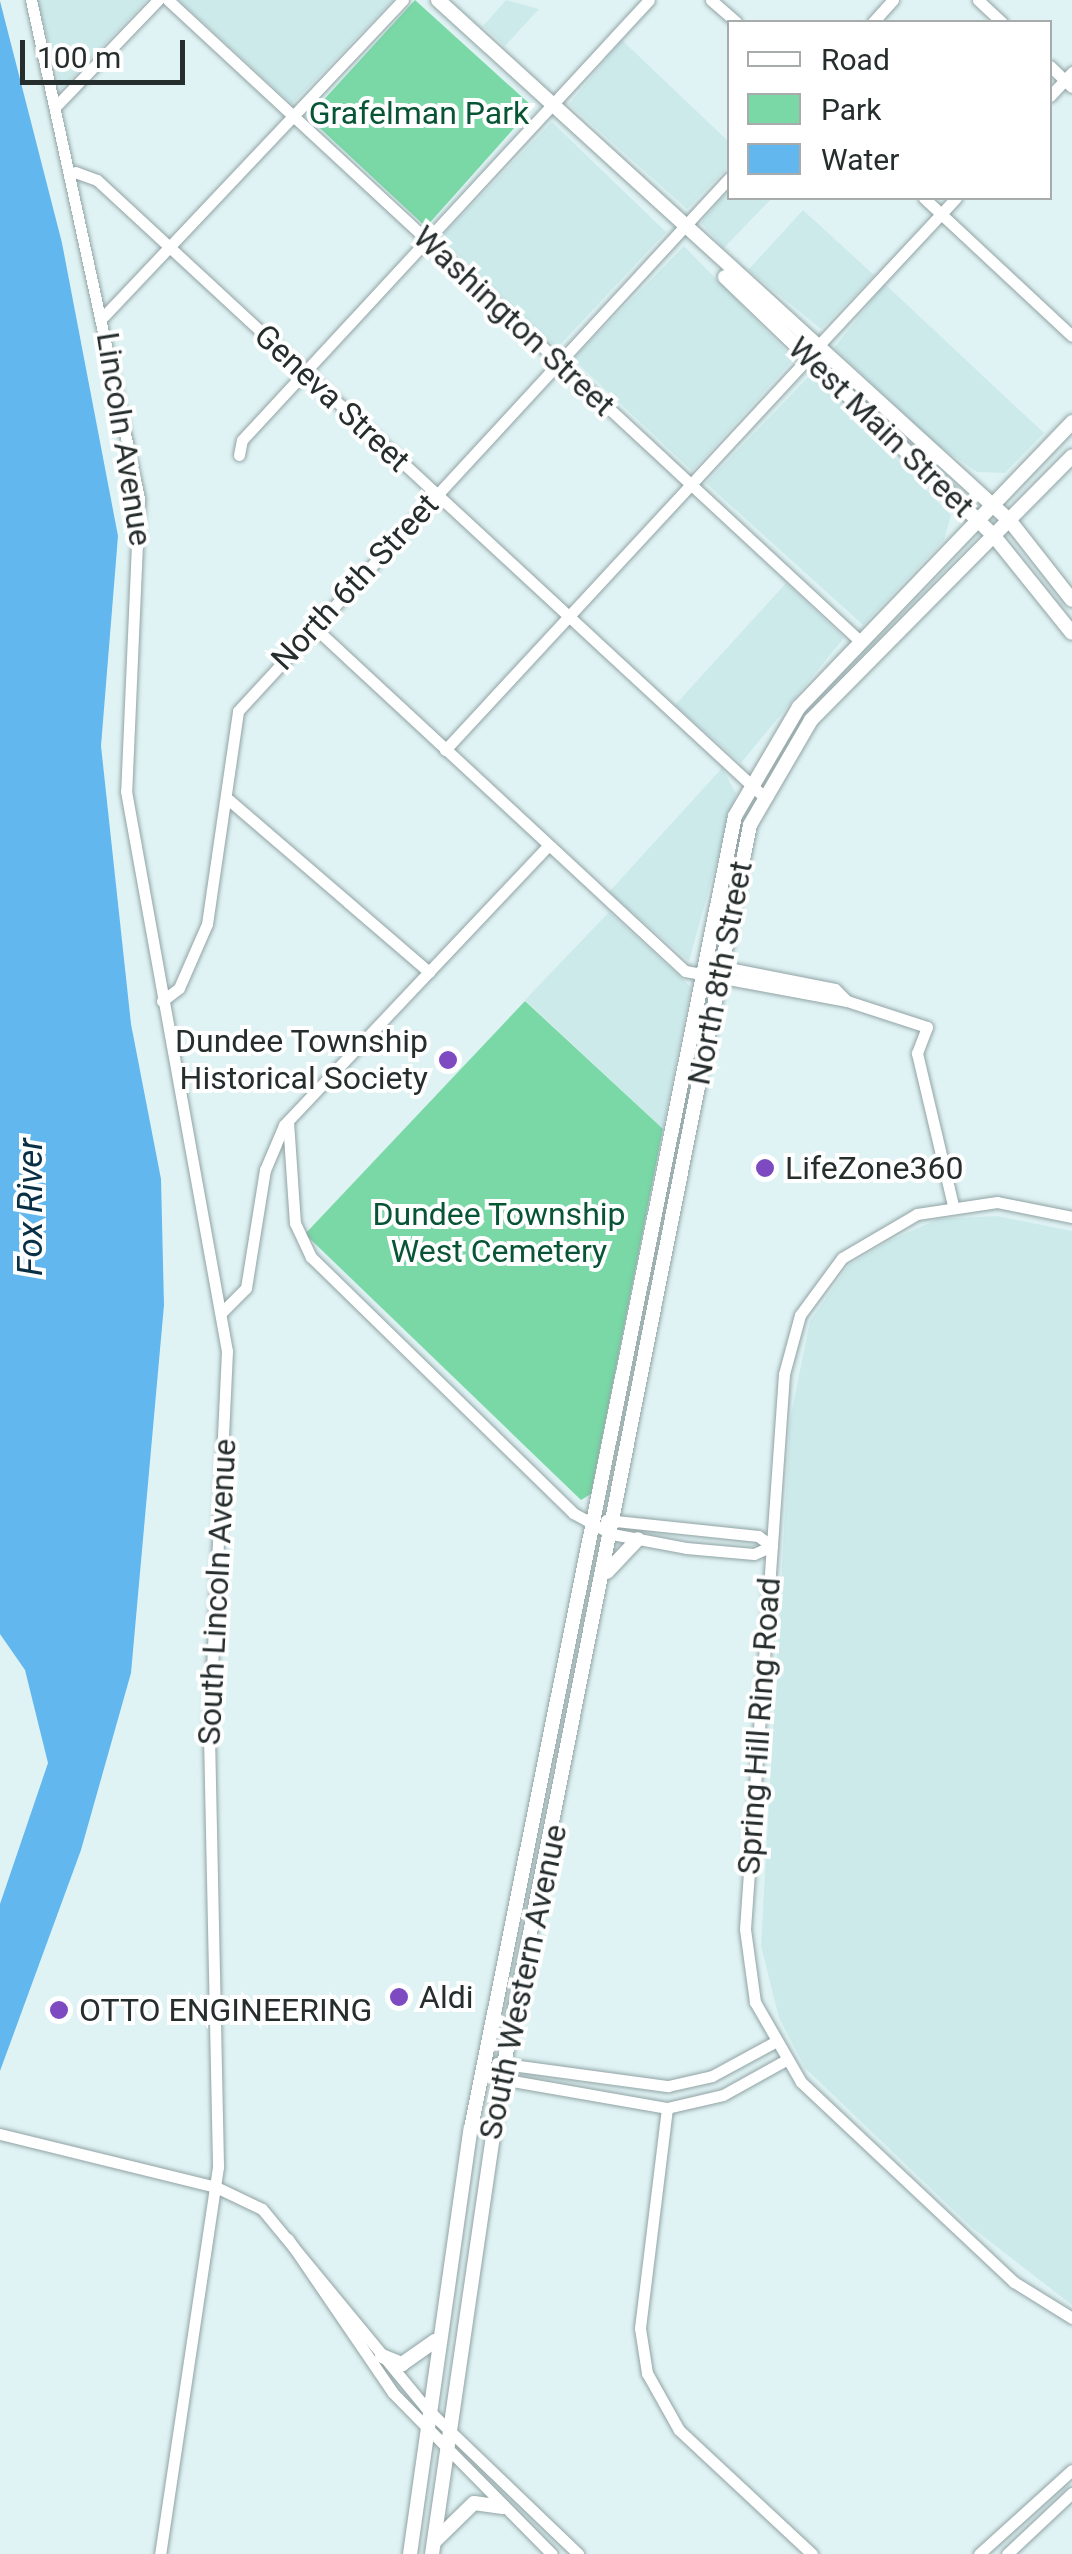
<!DOCTYPE html>
<style>
body{margin:0}
#map{position:relative;width:1072px;height:2554px;overflow:hidden;background:#e0f3f4;font-family:Roboto,sans-serif}
div>[style]{position:absolute}
[style*='--x']{left:calc(var(--x)*1px);top:calc(var(--y)*1px);width:calc(var(--w)*1px);rotate:calc(var(--a)*1deg)}
.built>*{inset:0;background:#cdeaeb}
.green>*{inset:0;background:#79d8a6}
.water>*{inset:0;background:#62b7ef}
.roads{filter:drop-shadow(0 0 2px #91a3a4) drop-shadow(0 0 2px #91a3a4)}
.minor>*{height:11px;margin:-5.5px;padding:0 5.5px;transform-origin:5.5px;border-radius:5.5px;background:#fff}
.major>*{height:14px;margin:-7px;padding:0 7px;transform-origin:7px;border-radius:7px;background:#fff}
.dots>*{width:28px;height:28px;translate:-50% -50%;box-sizing:border-box;border:5px solid #fff;border-radius:50%}
span{translate:-50% -50%;white-space:nowrap;text-align:center;line-height:1.15;-webkit-text-stroke:8px #fff;paint-order:stroke}
.park-label{font-size:32px;color:#085536}
.street-label{font-size:32px;color:#262d2d}
.poi-label{font-size:32px;color:#262d2d}
.right{translate:-100% -50%;text-align:right}
.left{translate:0 -50%;text-align:left}
.water-label{font-size:35px;color:#0a3046;font-style:italic}
.legend{position:absolute;left:727px;top:20px;width:325px;height:180px;box-sizing:border-box;background:#fff;border:2px solid #a8abab;margin:0;padding:12px 18px;list-style:none;font-size:30px;color:#262d2d}
.legend li{display:flex;align-items:center;gap:20px;height:50px}
.legend b{width:50px;border:2px solid #a8abab}
.scale{position:absolute;left:20px;top:40px;width:165px;height:45px;box-sizing:border-box;border:5px solid #262d2d;border-top:0;padding-left:12px;font-size:30px;line-height:35px;white-space:nowrap;color:#262d2d;-webkit-text-stroke:8px #fff;paint-order:stroke}
</style>
<div id="map">
<div class="built">
<div style="clip-path:polygon(37px 0,147px 0,61px 89px)"></div>
<div style="clip-path:polygon(179px 0,393px 0,292px 104px)"></div>
<div style="clip-path:polygon(506px 0,539px 9px,505px 46px,483px 26px)"></div>
<div style="clip-path:polygon(622px 40px,729px 142px,729px 166px,687px 209px,569px 104px)"></div>
<div style="clip-path:polygon(552px 122px,666px 232px,557px 348px,440px 238px)"></div>
<div style="clip-path:polygon(729px 189px,730px 198px,772px 198px,724px 248px,701px 223px)"></div>
<div style="clip-path:polygon(803px 210px,874px 275px,821px 329px,748px 270px)"></div>
<div style="clip-path:polygon(684px 246px,794px 359px,692px 471px,573px 359px)"></div>
<div style="clip-path:polygon(885px 284px,1044px 433px,1005px 473px,977px 472px,935px 443px,834px 348px)"></div>
<div style="clip-path:polygon(812px 373px,951px 515px,944px 540px,863px 625px,706px 483px)"></div>
<div style="clip-path:polygon(786px 583px,844px 638px,741px 763px,675px 705px)"></div>
<div style="clip-path:polygon(722px 768px,736px 793px,689px 961px,609px 892px)"></div>
<div style="clip-path:polygon(609px 912px,691px 987px,663px 1129px,525px 1000px)"></div>
<div style="clip-path:polygon(997px 1216px,1072px 1231px,1072px 2305px,970px 2226px,805px 2068px,779px 2018px,761px 1946px,790px 1420px,810px 1321px,849px 1265px,889px 1241px,938px 1219px)"></div>
</div>
<div class="green">
<div style="clip-path:polygon(415px 0,533px 107px,426px 227px,308px 117px)"></div>
<div style="clip-path:polygon(525px 1001px,663px 1129px,591px 1494px,581px 1500px,305px 1234px)"></div>
</div>
<div class="water">
<div style="clip-path:polygon(0 1px,62px 243px,118px 536px,101px 746px,131px 1024px,161px 1179px,164px 1305px,131px 1673px,81px 1850px,0 2071px,0 1904px,48px 1763px,25px 1670px,0 1634px)"></div>
</div>
<div class="roads">
<div class="minor">
<div style="--x:31;--y:0;--w:510;--a:77.76"></div>
<div style="--x:139;--y:498;--w:293;--a:92.5"></div>
<div style="--x:126;--y:791;--w:569;--a:79.78"></div>
<div style="--x:227;--y:1351;--w:384;--a:92.7"></div>
<div style="--x:209;--y:1735;--w:432;--a:88.8"></div>
<div style="--x:218;--y:2167;--w:391;--a:98.5"></div>
<div style="--x:168;--y:0;--w:945;--a:42.81"></div>
<div style="--x:711;--y:0;--w:33;--a:41"></div>
<div style="--x:978;--y:0;--w:33;--a:43"></div>
<div style="--x:873;--y:22;--w:30;--a:-48"></div>
<div style="--x:1050;--y:66;--w:30;--a:44"></div>
<div style="--x:1050;--y:96;--w:33;--a:-47"></div>
<div style="--x:57;--y:105;--w:146;--a:-46.1"></div>
<div style="--x:75;--y:172;--w:23;--a:20"></div>
<div style="--x:97;--y:180;--w:906;--a:42.76"></div>
<div style="--x:924;--y:198;--w:202;--a:43"></div>
<div style="--x:104;--y:316;--w:435;--a:-46.6"></div>
<div style="--x:817;--y:347;--w:204;--a:-47"></div>
<div style="--x:239;--y:455;--w:15;--a:-79"></div>
<div style="--x:242;--y:440;--w:599;--a:-47.23"></div>
<div style="--x:314;--y:627;--w:506;--a:42.84"></div>
<div style="--x:685;--y:971;--w:165;--a:10.5"></div>
<div style="--x:847;--y:1001;--w:84;--a:18"></div>
<div style="--x:927;--y:1027;--w:28;--a:111"></div>
<div style="--x:917;--y:1053;--w:156;--a:76.7"></div>
<div style="--x:445;--y:750;--w:534;--a:-47.2"></div>
<div style="--x:229;--y:800;--w:264;--a:40.7"></div>
<div style="--x:700;--y:973;--w:24;--a:-15"></div>
<div style="--x:723;--y:967;--w:114;--a:11.1"></div>
<div style="--x:835;--y:989;--w:17;--a:45"></div>
<div style="--x:162;--y:1001;--w:21;--a:-37"></div>
<div style="--x:179;--y:988;--w:70;--a:-66.4"></div>
<div style="--x:207;--y:924;--w:215;--a:-81.7"></div>
<div style="--x:238;--y:711;--w:726;--a:-47.34"></div>
<div style="--x:288;--y:1121;--w:102;--a:86.1"></div>
<div style="--x:295;--y:1223;--w:38;--a:65"></div>
<div style="--x:311;--y:1257;--w:366;--a:44.3"></div>
<div style="--x:573;--y:1513;--w:44;--a:28.3"></div>
<div style="--x:612;--y:1534;--w:75;--a:10.7"></div>
<div style="--x:686;--y:1548;--w:68;--a:5"></div>
<div style="--x:754;--y:1554;--w:20;--a:-24"></div>
<div style="--x:1072;--y:1217;--w:76;--a:-168.7"></div>
<div style="--x:997;--y:1202;--w:81;--a:171.5"></div>
<div style="--x:917;--y:1214;--w:87;--a:149.6"></div>
<div style="--x:842;--y:1258;--w:71;--a:126.4"></div>
<div style="--x:800;--y:1315;--w:61;--a:105.2"></div>
<div style="--x:784;--y:1374;--w:556;--a:94.02"></div>
<div style="--x:745;--y:1929;--w:74;--a:82.2"></div>
<div style="--x:755;--y:2002;--w:92;--a:60.1"></div>
<div style="--x:801;--y:2082;--w:292;--a:43.2"></div>
<div style="--x:1014;--y:2282;--w:68;--a:31.8"></div>
<div style="--x:221;--y:1313;--w:35;--a:-45"></div>
<div style="--x:246;--y:1288;--w:120;--a:-80.9"></div>
<div style="--x:265;--y:1170;--w:49;--a:-67.1"></div>
<div style="--x:284;--y:1125;--w:384;--a:-46.6"></div>
<div style="--x:606;--y:1520;--w:153;--a:6"></div>
<div style="--x:758;--y:1536;--w:17;--a:36"></div>
<div style="--x:497;--y:2063;--w:173;--a:7.7"></div>
<div style="--x:668;--y:2086;--w:45;--a:-12.8"></div>
<div style="--x:712;--y:2076;--w:69;--a:-28.4"></div>
<div style="--x:483;--y:2066;--w:22;--a:36"></div>
<div style="--x:501;--y:2079;--w:169;--a:9.9"></div>
<div style="--x:667;--y:2108;--w:57;--a:-13.1"></div>
<div style="--x:723;--y:2095;--w:70;--a:-29.1"></div>
<div style="--x:667;--y:2108;--w:222;--a:97"></div>
<div style="--x:640;--y:2328;--w:46;--a:81.2"></div>
<div style="--x:647;--y:2373;--w:65;--a:60.7"></div>
<div style="--x:679;--y:2430;--w:182;--a:43"></div>
<div style="--x:0;--y:2134;--w:222;--a:13.8"></div>
<div style="--x:216;--y:2187;--w:51;--a:25.6"></div>
<div style="--x:262;--y:2209;--w:258;--a:50.5"></div>
<div style="--x:426;--y:2408;--w:211;--a:43.8"></div>
<div style="--x:288;--y:2239;--w:186;--a:55.7"></div>
<div style="--x:393;--y:2393;--w:226;--a:45.4"></div>
<div style="--x:979;--y:2554;--w:125;--a:-42.1"></div>
<div style="--x:1007;--y:2554;--w:89;--a:-43.2"></div>
</div>
<div class="major">
<div style="--x:438;--y:0;--w:774;--a:42.33"></div>
<div style="--x:1010;--y:521;--w:100;--a:51.9"></div>
<div style="--x:725;--y:277;--w:373;--a:43.9"></div>
<div style="--x:994;--y:536;--w:124;--a:51.2"></div>
<div style="--x:607;--y:1572;--w:45;--a:-46.8"></div>
<div style="--x:382;--y:2356;--w:22;--a:22"></div>
<div style="--x:402;--y:2364;--w:40;--a:-34.9"></div>
<div style="--x:435;--y:2541;--w:54;--a:-44.3"></div>
<div style="--x:474;--y:2503;--w:29;--a:8"></div>
<div style="--x:410;--y:2554;--w:430;--a:-81.9"></div>
<div style="--x:471;--y:2128;--w:1338;--a:-78.62"></div>
<div style="--x:735;--y:816;--w:126;--a:-59.6"></div>
<div style="--x:799;--y:707;--w:395;--a:-46.2"></div>
<div style="--x:432;--y:2554;--w:480;--a:-81.7"></div>
<div style="--x:501;--y:2079;--w:1278;--a:-78.77"></div>
<div style="--x:750;--y:825;--w:121;--a:-59.8"></div>
<div style="--x:811;--y:720;--w:371;--a:-45.3"></div>
</div>
</div>
<div class="dots">
<div style="left:448px;top:1060px;background:#7d4ac1"></div>
<div style="left:765px;top:1168px;background:#7d4ac1"></div>
<div style="left:399px;top:1997px;background:#7d4ac1"></div>
<div style="left:59px;top:2010px;background:#7d4ac1"></div>
</div>
<div class="park-label">
<span style="left:419px;top:113px">Grafelman Park</span>
<span style="left:499px;top:1233px">Dundee Township<br>West Cemetery</span>
</div>
<div class="street-label">
<span style="left:514px;top:321px;rotate:43deg">Washington Street</span>
<span style="left:332px;top:398px;rotate:43deg">Geneva Street</span>
<span style="left:881px;top:427px;rotate:44deg">West Main Street</span>
<span style="left:124px;top:439px;rotate:81deg">Lincoln Avenue</span>
<span style="left:355px;top:582px;rotate:-47deg">North 6th Street</span>
<span style="left:720px;top:973px;rotate:-79deg">North 8th Street</span>
<span style="left:217px;top:1592px;rotate:-87deg">South Lincoln Avenue</span>
<span style="left:759px;top:1726px;rotate:-86deg">Spring Hill Ring Road</span>
<span style="left:523px;top:1982px;rotate:-78deg">South Western Avenue</span>
</div>
<div class="poi-label">
<span class="right" style="left:428px;top:1060px">Dundee Township<br>Historical Society</span>
<span class="left" style="left:785px;top:1168px">LifeZone360</span>
<span class="left" style="left:419px;top:1997px">Aldi</span>
<span class="left" style="left:79px;top:2010px">OTTO ENGINEERING</span>
</div>
<div class="water-label">
<span style="left:31px;top:1207px;rotate:-90deg">Fox River</span>
</div>
<ul class="legend">
<li><b style="height:12px;background:#fff"></b>Road</li>
<li><b style="height:28px;background:#79d8a6"></b>Park</li>
<li><b style="height:28px;background:#62b7ef"></b>Water</li>
</ul>
<div class="scale">100 m</div>
</div>
